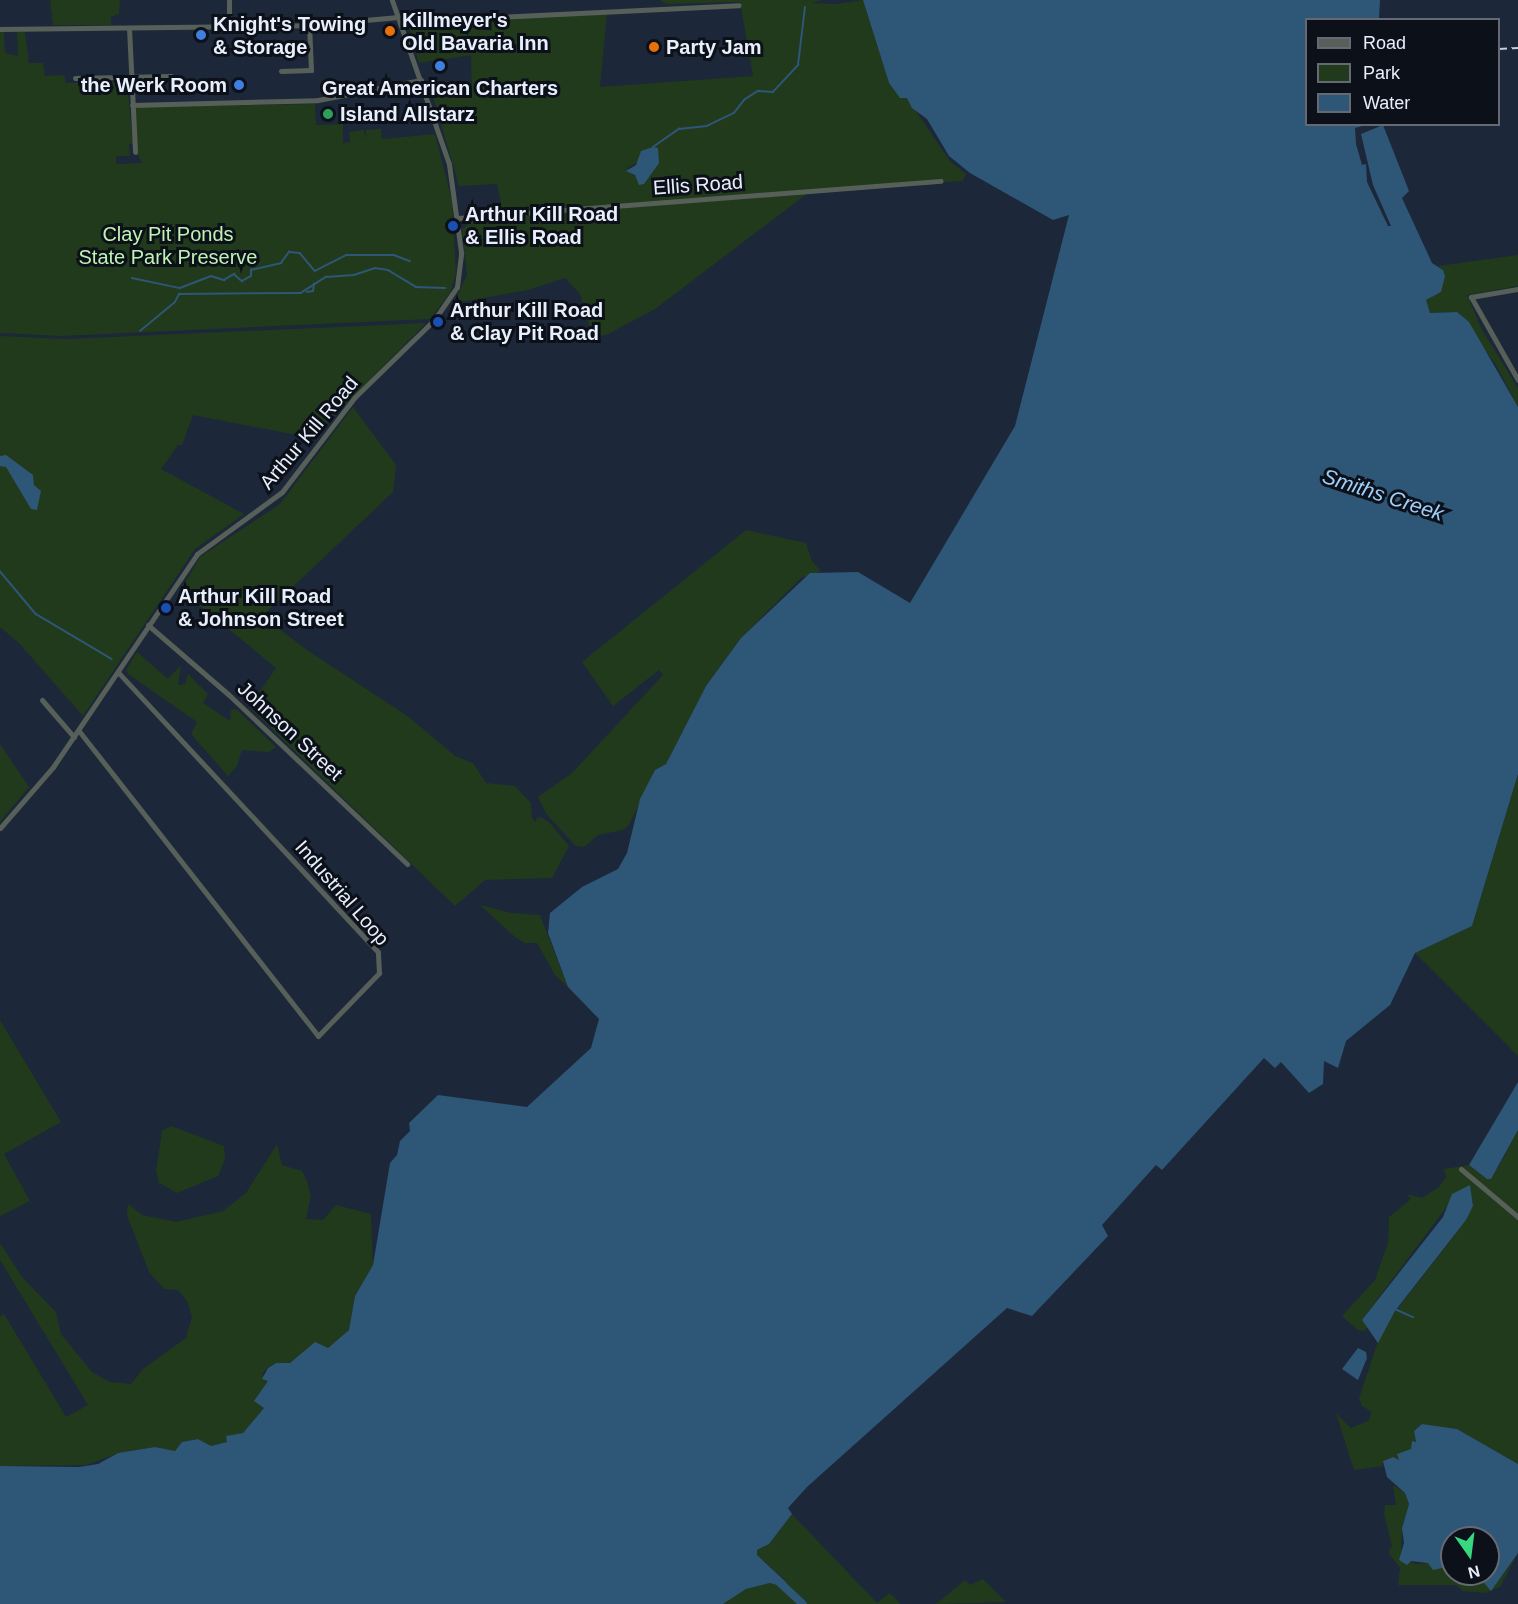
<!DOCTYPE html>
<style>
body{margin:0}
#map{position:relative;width:1518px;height:1604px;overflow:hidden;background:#1d273a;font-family:Helvetica,sans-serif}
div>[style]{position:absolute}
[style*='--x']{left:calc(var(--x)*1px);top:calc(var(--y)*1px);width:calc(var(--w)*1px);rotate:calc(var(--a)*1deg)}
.green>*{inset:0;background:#213a1b}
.water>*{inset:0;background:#2e5677}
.pier>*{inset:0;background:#1d273a}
.stream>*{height:1.5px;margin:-0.75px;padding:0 0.75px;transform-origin:0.75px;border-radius:0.75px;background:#2e5677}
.river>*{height:8px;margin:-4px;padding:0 4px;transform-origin:4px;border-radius:4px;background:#2e5677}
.minor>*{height:5px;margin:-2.5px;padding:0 2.5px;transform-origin:2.5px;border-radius:2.5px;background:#576058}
.rail>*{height:1.5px;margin-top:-0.75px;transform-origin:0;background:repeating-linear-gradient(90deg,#c7cedc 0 9px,transparent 0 13.5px)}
.dots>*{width:16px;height:16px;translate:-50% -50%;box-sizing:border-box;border:3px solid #0c1019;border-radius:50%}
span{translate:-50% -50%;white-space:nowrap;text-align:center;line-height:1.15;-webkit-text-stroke:6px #0c1019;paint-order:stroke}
.poi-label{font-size:20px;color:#e8effc;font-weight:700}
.left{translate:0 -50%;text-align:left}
.right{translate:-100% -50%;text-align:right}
.street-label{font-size:20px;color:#e8effc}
.park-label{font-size:20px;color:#bef3b3}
.water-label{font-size:21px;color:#9ecffb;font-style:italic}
.legend{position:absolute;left:1305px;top:18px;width:195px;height:108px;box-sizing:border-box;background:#0c1019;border:2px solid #646974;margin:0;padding:8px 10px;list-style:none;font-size:18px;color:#e8effc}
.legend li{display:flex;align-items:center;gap:12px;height:30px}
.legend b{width:30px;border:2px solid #646974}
.north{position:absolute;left:1440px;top:1526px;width:60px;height:60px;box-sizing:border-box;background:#0c1019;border:2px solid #646974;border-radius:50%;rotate:166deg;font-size:16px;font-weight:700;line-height:24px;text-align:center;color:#e8effc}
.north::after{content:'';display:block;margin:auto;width:21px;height:27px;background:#37d880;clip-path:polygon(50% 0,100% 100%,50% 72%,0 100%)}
</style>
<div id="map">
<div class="green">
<div style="clip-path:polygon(50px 0,120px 0,119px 14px,111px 17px,111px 25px,53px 25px)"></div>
<div style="clip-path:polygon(evenodd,660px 0,822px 0,812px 3px,835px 4px,863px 0,889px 83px,897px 94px,907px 98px,950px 161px,966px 174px,963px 181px,487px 213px,501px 203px,497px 184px,459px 186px,433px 96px,472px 94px,471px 55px,419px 63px,409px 27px,425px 22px,607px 14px,600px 87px,753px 76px,740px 2px,666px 4px,660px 0,658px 151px,648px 178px,639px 180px,627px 168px,658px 151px)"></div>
<div style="clip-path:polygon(0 32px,4px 32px,5px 53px,18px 56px,17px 32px,25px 32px,29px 63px,43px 63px,45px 76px,64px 75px,66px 83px,127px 82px,133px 144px,129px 144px,130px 156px,116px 156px,116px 164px,142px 163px,136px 151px,135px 109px,140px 107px,315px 104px,316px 125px,343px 124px,343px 143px,350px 142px,349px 132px,364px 130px,366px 140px,366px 130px,381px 129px,382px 139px,435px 134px,452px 201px,456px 274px,450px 293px,430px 319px,61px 336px,0 333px)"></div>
<div style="clip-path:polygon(808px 193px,655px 309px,608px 334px,593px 338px,580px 294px,565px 278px,528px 290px,460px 302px,456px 299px,467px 275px,462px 229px,475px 219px)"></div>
<div style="clip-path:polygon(1518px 255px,1518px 286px,1467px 295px,1482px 330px,1518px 388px,1518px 407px,1496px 365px,1457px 312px,1430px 313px,1425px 299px,1441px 292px,1443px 270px,1438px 266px)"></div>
<div style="clip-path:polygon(426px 323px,312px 438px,193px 415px,182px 445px,178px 445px,161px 469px,244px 514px,195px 549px,83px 716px,19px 643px,0 627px,0 336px,67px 339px)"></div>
<div style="clip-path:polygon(353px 407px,396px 465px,393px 492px,262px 616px,307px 650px,409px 717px,455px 756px,473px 763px,486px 783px,515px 786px,531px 803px,532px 819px,536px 822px,537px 817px,542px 818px,549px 822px,569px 846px,552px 878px,485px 880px,455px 906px,249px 707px,276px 668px,181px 590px,200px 557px,280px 504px)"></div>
<div style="clip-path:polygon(746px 530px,806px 543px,812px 561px,821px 571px,801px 578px,741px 638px,706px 686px,666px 764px,655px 770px,629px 825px,623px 830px,598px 835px,584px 847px,576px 846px,547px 815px,538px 797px,572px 773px,663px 675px,659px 670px,613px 706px,582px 662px)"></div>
<div style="clip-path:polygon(137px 652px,168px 679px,181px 665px,178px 685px,185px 684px,188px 674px,208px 694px,203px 703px,230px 721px,231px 710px,236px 709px,276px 747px,269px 752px,242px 750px,237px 766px,228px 776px,191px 734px,197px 722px,128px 674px,126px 670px)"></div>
<div style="clip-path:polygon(0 744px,29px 787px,0 822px)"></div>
<div style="clip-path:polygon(1518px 774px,1518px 1056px,1415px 953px,1472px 926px)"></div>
<div style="clip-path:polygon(480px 905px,511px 913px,540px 915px,568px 987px,555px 975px,537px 943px,525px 943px,516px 938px)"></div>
<div style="clip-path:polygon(0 1020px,61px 1122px,4px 1154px,30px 1201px,0 1216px)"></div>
<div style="clip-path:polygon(171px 1126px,224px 1146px,225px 1159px,218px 1176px,177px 1193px,159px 1183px,156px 1171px,162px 1131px)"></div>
<div style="clip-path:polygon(1518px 1130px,1518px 1464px,1457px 1429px,1422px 1424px,1414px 1431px,1416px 1443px,1400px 1460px,1392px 1457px,1383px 1461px,1383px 1466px,1354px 1470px,1336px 1413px,1351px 1428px,1368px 1421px,1372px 1412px,1362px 1406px,1359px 1398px,1382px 1329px,1466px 1220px,1473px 1206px,1472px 1197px,1451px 1201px,1362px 1320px,1367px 1327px,1365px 1331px,1358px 1330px,1342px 1316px,1375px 1280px,1388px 1243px,1389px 1217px,1411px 1199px,1406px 1194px,1422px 1198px,1439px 1187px,1446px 1177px,1444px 1169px,1469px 1165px,1485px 1177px,1498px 1168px)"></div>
<div style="clip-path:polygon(277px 1144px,282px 1165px,302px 1171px,307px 1181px,311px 1196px,306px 1219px,323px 1220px,336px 1205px,371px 1214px,373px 1265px,355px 1296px,349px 1330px,328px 1348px,315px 1343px,290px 1363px,276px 1363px,267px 1368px,262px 1374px,269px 1381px,264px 1408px,242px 1434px,227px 1442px,211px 1446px,198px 1439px,182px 1442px,175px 1451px,155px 1447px,118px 1453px,87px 1465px,0 1466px,0 1316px,4px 1314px,66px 1417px,88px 1405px,0 1260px,0 1243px,22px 1277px,56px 1312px,61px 1334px,92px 1372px,110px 1382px,131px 1384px,143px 1369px,186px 1338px,192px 1317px,187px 1301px,178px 1290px,164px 1289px,149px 1272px,127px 1215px,128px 1204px,142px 1215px,176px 1222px,223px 1211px,246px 1193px)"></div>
<div style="clip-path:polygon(1393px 1485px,1405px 1493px,1409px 1504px,1402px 1528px,1401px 1556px,1415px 1564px,1428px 1563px,1437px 1568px,1452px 1564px,1452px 1574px,1471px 1574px,1470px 1578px,1485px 1574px,1486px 1581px,1502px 1576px,1518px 1553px,1500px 1587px,1486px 1593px,1463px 1591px,1456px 1585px,1398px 1585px,1400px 1568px,1388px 1552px,1392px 1546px,1384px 1514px,1385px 1505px,1396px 1505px)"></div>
<div style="clip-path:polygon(792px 1514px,877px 1603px,890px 1593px,901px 1604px,723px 1604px,746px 1589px,770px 1583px,782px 1587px,786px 1581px,757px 1555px,757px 1550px,769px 1544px)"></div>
<div style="clip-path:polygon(983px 1579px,1006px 1602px,936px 1604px,965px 1580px,970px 1585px)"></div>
</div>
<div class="water">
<div style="clip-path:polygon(863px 0,1380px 0,1379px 19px,1306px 20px,1306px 124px,1383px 125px,1409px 191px,1402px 198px,1432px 263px,1443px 270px,1445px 276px,1441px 292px,1426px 300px,1430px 313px,1457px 312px,1469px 322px,1518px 407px,1518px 774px,1472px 926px,1415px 953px,1390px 1005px,1346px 1041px,1338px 1068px,1324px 1061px,1323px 1084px,1309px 1093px,1281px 1062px,1275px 1068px,1264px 1058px,1162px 1170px,1156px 1165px,1102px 1225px,1108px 1236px,1032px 1316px,1007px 1308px,807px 1487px,788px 1508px,792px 1514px,769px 1544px,757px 1550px,757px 1555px,786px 1582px,783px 1587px,770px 1583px,746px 1589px,723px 1604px,0 1604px,0 1466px,79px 1467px,98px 1464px,118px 1453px,155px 1447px,175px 1451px,182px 1442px,198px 1439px,211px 1446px,227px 1442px,226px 1436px,243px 1433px,264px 1408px,254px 1401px,268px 1381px,262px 1379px,268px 1368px,276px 1363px,290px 1363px,315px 1342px,328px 1348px,349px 1330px,355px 1296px,373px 1265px,390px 1163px,397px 1155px,400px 1141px,410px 1131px,409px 1123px,438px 1095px,527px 1107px,591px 1048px,599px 1019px,568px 987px,548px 933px,550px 913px,582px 887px,618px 869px,627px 853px,640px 799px,655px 770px,666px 764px,706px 686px,741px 638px,810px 573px,858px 572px,910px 603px,1015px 426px,1069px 215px,1053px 220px,970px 173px,949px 156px,927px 119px,912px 108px,907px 98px,900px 98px,889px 83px)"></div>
<div style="clip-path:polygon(653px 147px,658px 148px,659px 163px,644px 184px,639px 185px,635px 175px,626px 171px,636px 165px,641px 151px)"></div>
<div style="clip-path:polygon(6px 455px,33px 475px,34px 485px,41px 491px,37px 510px,31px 509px,6px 467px,0 466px,0 456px)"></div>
<div style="clip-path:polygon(1518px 1082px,1518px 1130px,1491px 1179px,1487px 1179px,1469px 1165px)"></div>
<div style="clip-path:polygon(1470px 1185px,1473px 1206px,1466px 1220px,1395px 1311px,1378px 1343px,1362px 1320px,1443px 1217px,1452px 1194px)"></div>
<div style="clip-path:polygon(1358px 1348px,1366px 1352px,1367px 1358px,1358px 1380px,1342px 1369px)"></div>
<div style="clip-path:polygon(1422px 1424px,1457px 1429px,1518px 1464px,1518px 1553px,1491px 1591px,1484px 1583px,1488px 1578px,1485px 1574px,1488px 1574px,1488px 1538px,1452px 1538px,1452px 1564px,1446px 1567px,1433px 1570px,1428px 1563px,1411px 1561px,1407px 1565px,1399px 1560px,1404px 1543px,1402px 1528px,1409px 1504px,1405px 1493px,1387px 1477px,1383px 1461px,1393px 1457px,1399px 1460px,1397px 1454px,1411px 1449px,1412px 1441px,1416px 1442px,1414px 1431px)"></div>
</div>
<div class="pier">
<div style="clip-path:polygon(1366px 125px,1383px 125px,1361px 134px,1373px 185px,1391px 226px,1388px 226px,1367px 182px,1366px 164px,1362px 165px,1356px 144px,1355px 128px)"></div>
</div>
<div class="stream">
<div style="--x:653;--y:147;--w:32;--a:-35"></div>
<div style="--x:679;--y:129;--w:28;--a:-6"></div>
<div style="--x:707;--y:126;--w:30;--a:-26"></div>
<div style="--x:734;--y:113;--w:16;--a:-52"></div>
<div style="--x:744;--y:100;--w:17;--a:-33"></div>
<div style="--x:758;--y:91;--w:15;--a:4"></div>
<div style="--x:773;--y:92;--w:37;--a:-47"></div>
<div style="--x:798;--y:65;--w:58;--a:-83.1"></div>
<div style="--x:132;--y:278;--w:49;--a:11.8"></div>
<div style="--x:180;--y:288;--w:33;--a:-21"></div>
<div style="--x:211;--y:276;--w:14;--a:17"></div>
<div style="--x:224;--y:280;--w:12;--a:-31"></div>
<div style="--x:234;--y:274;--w:11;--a:41"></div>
<div style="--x:242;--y:281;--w:10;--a:-29"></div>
<div style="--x:251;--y:276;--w:6;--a:-90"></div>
<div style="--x:251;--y:270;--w:31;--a:-13"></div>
<div style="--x:281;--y:263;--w:14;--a:-54"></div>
<div style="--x:289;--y:252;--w:11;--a:5"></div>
<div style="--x:300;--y:253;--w:23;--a:50"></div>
<div style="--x:315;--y:271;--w:35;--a:-27"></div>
<div style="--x:346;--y:255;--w:48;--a:0"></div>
<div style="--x:394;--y:255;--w:17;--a:21"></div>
<div style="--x:307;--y:292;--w:6;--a:-9"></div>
<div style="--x:313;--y:291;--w:7;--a:-82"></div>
<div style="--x:140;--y:331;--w:45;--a:-39.6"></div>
<div style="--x:175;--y:302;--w:9;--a:-63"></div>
<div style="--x:179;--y:294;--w:122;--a:-0.5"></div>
<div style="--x:301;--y:293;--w:30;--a:-33"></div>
<div style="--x:326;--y:277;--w:28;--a:-4"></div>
<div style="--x:354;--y:275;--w:22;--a:-18"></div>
<div style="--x:375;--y:268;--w:13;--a:9"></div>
<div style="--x:388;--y:270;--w:33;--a:31"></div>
<div style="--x:416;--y:287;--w:29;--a:2"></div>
<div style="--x:0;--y:571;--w:56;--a:50.1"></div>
<div style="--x:36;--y:614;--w:88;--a:30.6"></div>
<div style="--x:1395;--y:1309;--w:20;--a:24"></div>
</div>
<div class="river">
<div style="--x:777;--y:1580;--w:35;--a:43"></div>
</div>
<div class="minor">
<div style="--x:229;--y:25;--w:25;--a:-90"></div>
<div style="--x:403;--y:25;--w:13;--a:-18"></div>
<div style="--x:415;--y:21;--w:324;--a:-2.8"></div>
<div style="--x:129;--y:28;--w:124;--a:87.2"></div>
<div style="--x:0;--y:29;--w:309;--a:-0.7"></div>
<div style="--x:309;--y:25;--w:90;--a:-5.1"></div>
<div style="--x:281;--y:71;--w:30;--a:-2"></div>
<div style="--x:311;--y:70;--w:45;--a:-92.5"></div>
<div style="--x:75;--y:78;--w:96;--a:-1.2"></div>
<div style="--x:132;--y:105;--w:186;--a:-1.5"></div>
<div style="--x:318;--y:100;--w:105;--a:-11"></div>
<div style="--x:458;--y:218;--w:484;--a:-4.4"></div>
<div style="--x:1518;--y:289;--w:48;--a:170.3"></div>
<div style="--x:1471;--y:297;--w:95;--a:60.5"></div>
<div style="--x:148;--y:625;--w:106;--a:40.8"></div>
<div style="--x:228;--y:694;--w:247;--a:43.5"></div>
<div style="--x:42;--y:700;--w:49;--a:49.1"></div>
<div style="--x:79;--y:731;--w:387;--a:51.9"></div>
<div style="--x:318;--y:1036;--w:88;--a:-45.9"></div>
<div style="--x:379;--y:973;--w:21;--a:-93"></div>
<div style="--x:378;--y:952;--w:382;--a:-132.9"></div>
<div style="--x:0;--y:828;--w:81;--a:-49"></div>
<div style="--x:53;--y:767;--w:257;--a:-55.9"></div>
<div style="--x:197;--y:554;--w:105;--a:-36.1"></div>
<div style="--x:282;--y:492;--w:120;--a:-52.5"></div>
<div style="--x:355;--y:397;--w:110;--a:-44.3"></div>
<div style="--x:434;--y:320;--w:40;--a:-55.1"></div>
<div style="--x:457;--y:287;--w:35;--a:-83"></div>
<div style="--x:461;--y:252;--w:89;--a:-97.8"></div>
<div style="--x:449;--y:164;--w:174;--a:-109.2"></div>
<div style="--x:1461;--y:1169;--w:75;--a:40.1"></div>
</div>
<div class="rail">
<div style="--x:1498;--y:49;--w:20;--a:-3"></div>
</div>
<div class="dots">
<div style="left:390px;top:31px;background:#e8710a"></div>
<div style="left:201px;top:35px;background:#3f7fe0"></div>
<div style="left:654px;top:47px;background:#e8710a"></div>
<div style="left:440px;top:66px;background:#3f7fe0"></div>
<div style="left:239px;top:85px;background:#3f7fe0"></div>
<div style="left:328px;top:114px;background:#2e9e5b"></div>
<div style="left:453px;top:226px;background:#1a4fb4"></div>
<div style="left:438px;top:322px;background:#1a4fb4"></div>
<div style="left:166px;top:608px;background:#1a4fb4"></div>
</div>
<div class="poi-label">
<span class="left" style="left:402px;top:32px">Killmeyer's<br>Old Bavaria Inn</span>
<span class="left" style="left:213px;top:36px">Knight's Towing<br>&amp; Storage</span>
<span class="left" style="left:666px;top:47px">Party Jam</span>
<span class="right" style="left:227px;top:85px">the Werk Room</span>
<span style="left:440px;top:88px">Great American Charters</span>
<span class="left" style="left:340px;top:114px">Island Allstarz</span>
<span class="left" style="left:465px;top:226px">Arthur Kill Road<br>&amp; Ellis Road</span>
<span class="left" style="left:450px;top:322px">Arthur Kill Road<br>&amp; Clay Pit Road</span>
<span class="left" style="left:178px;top:608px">Arthur Kill Road<br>&amp; Johnson Street</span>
</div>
<div class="street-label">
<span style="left:698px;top:185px;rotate:-4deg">Ellis Road</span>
<span style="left:309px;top:433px;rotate:-50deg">Arthur Kill Road</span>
<span style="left:290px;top:731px;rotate:43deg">Johnson Street</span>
<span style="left:342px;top:893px;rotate:49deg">Industrial Loop</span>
</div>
<div class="park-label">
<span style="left:168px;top:246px">Clay Pit Ponds<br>State Park Preserve</span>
</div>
<div class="water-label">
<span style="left:1383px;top:495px;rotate:18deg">Smiths Creek</span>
</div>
<ul class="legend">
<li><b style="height:8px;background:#576058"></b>Road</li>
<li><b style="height:16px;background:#213a1b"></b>Park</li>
<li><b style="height:16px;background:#2e5677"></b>Water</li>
</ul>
<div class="north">N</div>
</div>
